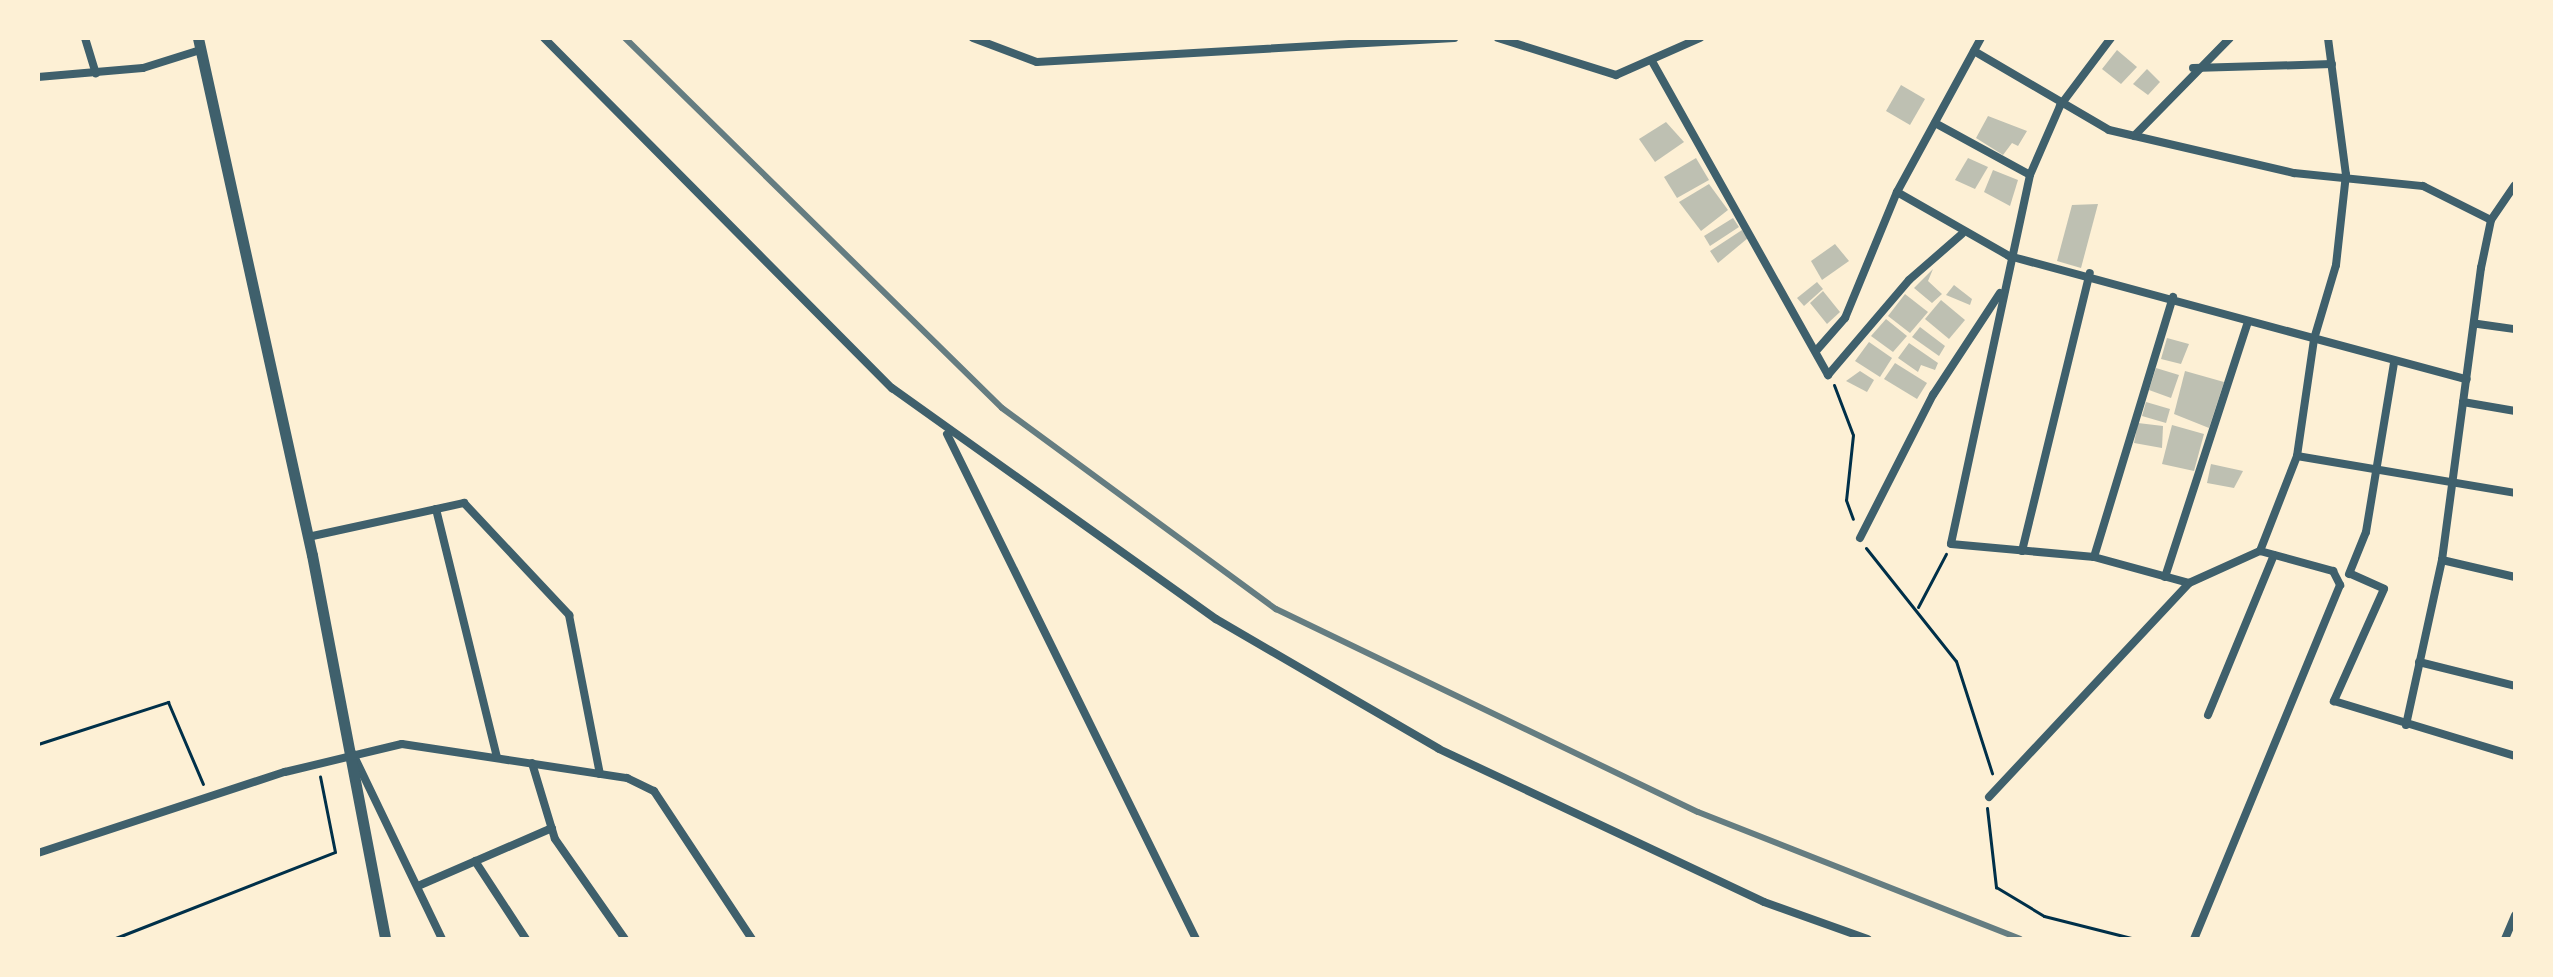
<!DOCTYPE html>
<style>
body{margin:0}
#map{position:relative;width:2553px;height:977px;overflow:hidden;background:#fdf0d5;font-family:"Fira Sans Condensed",sans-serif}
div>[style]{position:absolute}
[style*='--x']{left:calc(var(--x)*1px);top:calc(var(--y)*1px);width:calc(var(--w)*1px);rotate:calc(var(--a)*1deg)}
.building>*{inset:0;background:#bec0b2}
.path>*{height:3px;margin:-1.5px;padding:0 1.5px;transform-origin:1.5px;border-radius:1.5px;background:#003049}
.minor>*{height:8px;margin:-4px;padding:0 4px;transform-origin:4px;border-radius:4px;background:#3f606c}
.tertiary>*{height:11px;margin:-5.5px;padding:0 5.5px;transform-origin:5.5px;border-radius:5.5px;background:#3f606c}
.rail>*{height:6px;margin:-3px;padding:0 3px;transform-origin:3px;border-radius:3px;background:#657d81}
span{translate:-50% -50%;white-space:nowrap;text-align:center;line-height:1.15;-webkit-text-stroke:8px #fdf0d5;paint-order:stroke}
.frame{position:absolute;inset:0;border:40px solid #fdf0d5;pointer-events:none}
</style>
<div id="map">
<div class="building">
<div style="clip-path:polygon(2117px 50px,2137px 67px,2121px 84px,2102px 69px)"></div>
<div style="clip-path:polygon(2147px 69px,2160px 82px,2148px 95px,2133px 84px)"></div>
<div style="clip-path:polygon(1901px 85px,1925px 99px,1910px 125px,1886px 111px)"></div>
<div style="clip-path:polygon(1988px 116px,2027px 131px,2018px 146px,2012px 143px,2003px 155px,1976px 138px)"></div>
<div style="clip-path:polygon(1666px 122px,1684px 142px,1655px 162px,1639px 139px)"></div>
<div style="clip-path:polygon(1696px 158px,1709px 180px,1677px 198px,1664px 177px)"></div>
<div style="clip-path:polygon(1968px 158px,1988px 167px,1975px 189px,1955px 180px)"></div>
<div style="clip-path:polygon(1993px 170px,2018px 180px,2010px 206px,1984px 192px)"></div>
<div style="clip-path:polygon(1709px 184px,1728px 210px,1701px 231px,1679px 202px)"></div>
<div style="clip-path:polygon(2098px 204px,2081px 268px,2057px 261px,2072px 205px)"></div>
<div style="clip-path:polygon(1733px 218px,1739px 227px,1710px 246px,1704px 236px)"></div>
<div style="clip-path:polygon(1742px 230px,1748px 238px,1718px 263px,1710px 251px)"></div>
<div style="clip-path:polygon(1835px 244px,1849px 261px,1822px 280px,1811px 261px)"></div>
<div style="clip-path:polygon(1933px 269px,1928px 281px,1942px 294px,1932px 303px,1914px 288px)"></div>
<div style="clip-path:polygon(1817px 282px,1823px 289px,1804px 306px,1797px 298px)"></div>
<div style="clip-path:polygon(1954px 285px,1972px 299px,1970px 305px,1946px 295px)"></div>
<div style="clip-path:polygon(1823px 291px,1840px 312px,1827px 324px,1810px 303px)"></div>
<div style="clip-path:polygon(1905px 294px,1928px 312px,1910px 333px,1888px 316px)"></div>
<div style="clip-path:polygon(1941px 300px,1965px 320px,1949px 339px,1925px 319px)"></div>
<div style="clip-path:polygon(1886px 319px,1907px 336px,1893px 352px,1871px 336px)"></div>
<div style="clip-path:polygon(1920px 327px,1945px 346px,1939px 356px,1912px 337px)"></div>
<div style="clip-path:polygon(2167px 338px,2189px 344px,2181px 364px,2161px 359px)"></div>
<div style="clip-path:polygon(1869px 342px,1892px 358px,1880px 377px,1855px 361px)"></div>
<div style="clip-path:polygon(1909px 343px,1938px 363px,1935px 370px,1921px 365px,1918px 372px,1898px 358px)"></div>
<div style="clip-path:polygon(1895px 363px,1927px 383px,1917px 399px,1884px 379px)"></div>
<div style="clip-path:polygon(2156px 368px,2179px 375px,2171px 398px,2149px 390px)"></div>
<div style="clip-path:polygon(1860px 371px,1874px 380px,1867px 392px,1846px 381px)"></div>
<div style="clip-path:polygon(2185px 371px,2224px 382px,2209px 428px,2174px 414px)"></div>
<div style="clip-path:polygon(2146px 402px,2170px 409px,2166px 423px,2142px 416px)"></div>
<div style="clip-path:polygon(2138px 423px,2163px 426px,2162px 448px,2134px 443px)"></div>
<div style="clip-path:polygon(2172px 425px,2204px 434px,2194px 471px,2162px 464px)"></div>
<div style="clip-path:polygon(2211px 464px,2243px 471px,2234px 488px,2207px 483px)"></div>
</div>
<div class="path">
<div style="--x:1834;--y:385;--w:53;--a:69.2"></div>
<div style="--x:1853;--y:435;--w:65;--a:96.1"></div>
<div style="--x:1846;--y:500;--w:20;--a:70"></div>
<div style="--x:1866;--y:548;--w:144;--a:51.5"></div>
<div style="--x:1956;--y:661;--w:118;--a:72.2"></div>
<div style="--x:1918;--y:607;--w:60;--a:-62.2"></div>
<div style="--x:38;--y:744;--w:137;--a:-17.9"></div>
<div style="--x:168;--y:702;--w:89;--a:66.9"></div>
<div style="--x:1987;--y:808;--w:80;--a:83.5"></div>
<div style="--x:1996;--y:887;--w:56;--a:31.1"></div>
<div style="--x:2044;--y:916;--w:94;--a:14.2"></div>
<div style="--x:113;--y:939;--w:238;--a:-21.4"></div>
<div style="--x:335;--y:852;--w:77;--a:-101.2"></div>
</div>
<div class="minor">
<div style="--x:85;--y:38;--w:37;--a:73"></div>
<div style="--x:544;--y:38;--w:494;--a:45.2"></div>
<div style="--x:892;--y:388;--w:398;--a:35.5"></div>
<div style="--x:1216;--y:619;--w:258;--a:30.2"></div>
<div style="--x:1439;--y:749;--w:359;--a:25.2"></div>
<div style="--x:1764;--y:902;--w:110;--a:19.6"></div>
<div style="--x:973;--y:38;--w:68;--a:20.6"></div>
<div style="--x:1037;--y:62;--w:418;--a:-3.3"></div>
<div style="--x:1498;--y:38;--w:124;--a:17.4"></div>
<div style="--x:1616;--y:75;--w:92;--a:-23.8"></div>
<div style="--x:2111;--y:38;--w:85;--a:126.9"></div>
<div style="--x:2060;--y:106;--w:75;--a:113.5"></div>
<div style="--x:2030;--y:175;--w:377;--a:102.1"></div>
<div style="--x:1951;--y:544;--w:144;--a:5.2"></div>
<div style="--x:2094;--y:557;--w:98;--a:15.3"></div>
<div style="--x:1974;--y:51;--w:156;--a:30.3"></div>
<div style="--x:2109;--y:130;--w:190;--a:13.1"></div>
<div style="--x:2294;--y:173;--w:130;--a:5.8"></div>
<div style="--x:2423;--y:186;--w:76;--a:26.6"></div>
<div style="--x:1653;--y:63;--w:358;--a:60.7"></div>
<div style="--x:1828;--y:375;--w:125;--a:-49.5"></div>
<div style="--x:1909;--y:280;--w:70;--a:-41"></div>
<div style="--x:2193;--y:68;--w:139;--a:-1.6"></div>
<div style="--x:38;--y:77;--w:105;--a:-4.9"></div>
<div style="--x:143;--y:68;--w:60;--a:-17.5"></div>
<div style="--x:1935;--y:123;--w:108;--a:28.7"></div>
<div style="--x:2134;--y:136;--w:137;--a:-45.6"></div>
<div style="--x:1897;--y:192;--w:129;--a:29.7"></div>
<div style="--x:2009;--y:256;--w:474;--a:15.1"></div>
<div style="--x:2478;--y:324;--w:37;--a:8"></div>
<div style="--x:1816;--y:351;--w:44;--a:-48.7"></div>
<div style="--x:1845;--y:318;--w:136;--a:-67.6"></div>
<div style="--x:1897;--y:192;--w:175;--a:-61.4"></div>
<div style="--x:2463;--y:402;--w:53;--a:9.8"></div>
<div style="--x:947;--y:434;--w:563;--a:63.75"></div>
<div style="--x:2297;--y:456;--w:221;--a:9.6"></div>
<div style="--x:436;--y:509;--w:256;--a:76.2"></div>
<div style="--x:308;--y:537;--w:160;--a:-12.3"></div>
<div style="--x:464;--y:503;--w:154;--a:46.8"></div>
<div style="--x:569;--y:615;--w:162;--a:79"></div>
<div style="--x:1860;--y:538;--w:161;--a:-63"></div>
<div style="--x:1933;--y:395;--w:122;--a:-56.7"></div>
<div style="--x:2022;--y:551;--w:286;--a:-76.3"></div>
<div style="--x:2260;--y:551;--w:102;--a:-68.7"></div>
<div style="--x:2297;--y:456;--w:118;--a:-81.7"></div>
<div style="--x:2314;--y:339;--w:77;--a:-73.4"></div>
<div style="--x:2336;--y:265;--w:91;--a:-83.7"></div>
<div style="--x:2346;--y:175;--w:138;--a:-97.5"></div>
<div style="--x:2094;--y:557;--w:272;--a:-73.1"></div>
<div style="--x:2442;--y:560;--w:75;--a:13.1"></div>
<div style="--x:2349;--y:574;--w:45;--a:-68"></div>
<div style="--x:2366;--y:532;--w:172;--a:-80.6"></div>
<div style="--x:2351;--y:574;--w:36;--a:24"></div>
<div style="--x:2384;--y:589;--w:123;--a:114.1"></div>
<div style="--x:2334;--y:701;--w:189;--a:16.9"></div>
<div style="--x:2165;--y:577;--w:269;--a:-72"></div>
<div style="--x:2419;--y:662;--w:99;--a:14"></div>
<div style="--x:2208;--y:715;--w:173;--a:-67.6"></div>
<div style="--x:2406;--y:725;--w:169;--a:-77.7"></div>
<div style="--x:2442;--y:560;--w:295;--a:-82.4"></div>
<div style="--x:2481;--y:268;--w:49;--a:-78.2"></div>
<div style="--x:2491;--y:220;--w:42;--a:-55.6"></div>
<div style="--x:353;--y:754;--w:205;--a:64.3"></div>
<div style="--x:532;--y:763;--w:79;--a:73.2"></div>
<div style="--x:555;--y:839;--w:122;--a:55"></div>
<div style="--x:1989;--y:797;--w:293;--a:-46.9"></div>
<div style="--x:2189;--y:583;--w:78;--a:-24.3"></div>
<div style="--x:2260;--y:551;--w:76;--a:15.3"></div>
<div style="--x:2333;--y:571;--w:16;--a:63"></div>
<div style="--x:2340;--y:585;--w:383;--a:112.4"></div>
<div style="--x:38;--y:853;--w:260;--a:-18.2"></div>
<div style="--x:285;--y:772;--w:120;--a:-13.5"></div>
<div style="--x:402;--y:744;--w:228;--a:8.6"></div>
<div style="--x:627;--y:778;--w:30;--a:26"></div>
<div style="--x:654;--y:791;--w:178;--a:56.5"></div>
<div style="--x:475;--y:861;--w:93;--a:56.8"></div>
<div style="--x:418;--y:886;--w:146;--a:-23.4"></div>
<div style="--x:2505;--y:939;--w:26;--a:-67"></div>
</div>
<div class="tertiary">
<div style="--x:198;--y:38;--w:529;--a:77.57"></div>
<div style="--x:312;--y:555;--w:391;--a:79.2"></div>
</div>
<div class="rail">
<div style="--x:625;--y:38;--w:528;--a:44.46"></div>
<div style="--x:1002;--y:408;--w:340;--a:36.3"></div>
<div style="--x:1276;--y:609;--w:468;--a:25.7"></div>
<div style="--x:1698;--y:812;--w:346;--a:21.5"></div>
</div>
<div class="frame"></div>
</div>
